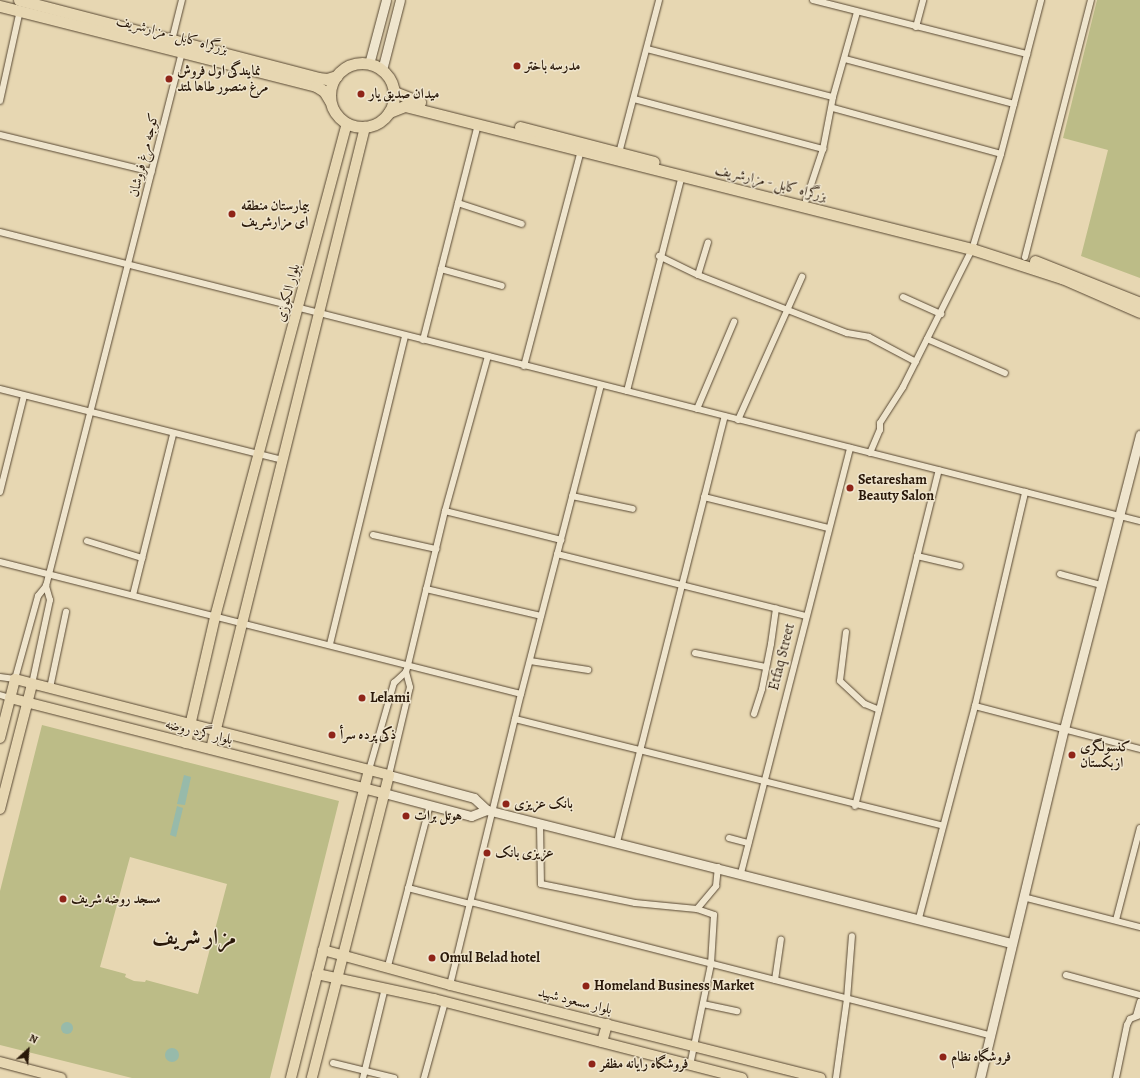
<!DOCTYPE html>
<meta charset="utf-8">
<style>
body{margin:0}
#map{position:relative;width:1140px;height:1078px;overflow:hidden;background:#e7d7b2;font-family:Alegreya,Amiri,serif}
div>[style]{position:absolute}
[style*='--x']{left:calc(var(--x)*1px);top:calc(var(--y)*1px);width:calc(var(--w)*1px);rotate:calc(var(--a)*1deg)}
.green>*{inset:0;background:#bcbc87}
.water>*{inset:0;background:#97baaa}
.round{border-radius:50%}
.roads{filter:drop-shadow(0 0 1px #584833) drop-shadow(0 0 1px #584833)}
.street>*{height:6px;margin:-3px;padding:0 3px;transform-origin:3px;border-radius:3px;background:#efe5cd}
.secondary>*{height:9px;margin:-4.5px;padding:0 4.5px;transform-origin:4.5px;border-radius:4.5px;background:#efe5cd}
.primary>*{height:10px;margin:-5px;padding:0 5px;transform-origin:5px;border-radius:5px;background:#e7d7b2}
.highway>*{height:11px;margin:-5.5px;padding:0 5.5px;transform-origin:5.5px;border-radius:5.5px;background:#e7d7b2}
.highway>.ring{margin:-5.5px;padding:0;box-sizing:content-box;background:none;border:11px solid #e7d7b2;border-radius:50%}
.dots>*{width:11px;height:11px;translate:-50% -50%;box-sizing:border-box;border:2px solid #efe5cd;border-radius:50%}
span{translate:-50% -50%;white-space:nowrap;text-align:center;line-height:1.15;-webkit-text-stroke:3px #efe5cd;paint-order:stroke}
.street-label{font-size:14px;color:#291809}
.poi-label{font-size:14px;color:#291809;font-weight:700}
.left{translate:0 -50%;text-align:left}
.town-label{font-size:22px;color:#291809;font-weight:700}
.north{position:absolute;left:8px;top:1030px;width:40px;height:40px;-webkit-text-stroke:3px #efe5cd;paint-order:stroke;rotate:26deg;font-size:11px;font-weight:700;line-height:16px;text-align:center;color:#291809}
.north::after{content:'';display:block;margin:auto;width:14px;height:18px;background:#291809;clip-path:polygon(50% 0,100% 100%,50% 72%,0 100%)}
</style>
<div id="map">
<div class="green">
<div style="clip-path:polygon(1097px 0,1140px 0,1140px 278px,1081px 256px,1108px 150px,1063px 138px)"></div>
<div style="clip-path:polygon(evenodd,42px 725px,339px 801px,270px 1078px,132px 1078px,0 1045px,0 891px,42px 725px,130px 857px,227px 884px,198px 994px,146px 980px,145px 982px,134px 981px,125px 977px,126px 974px,100px 967px,130px 857px)"></div>
</div>
<div class="water">
<div style="clip-path:polygon(184px 775px,191px 777px,185px 805px,177px 804px)"></div>
<div style="clip-path:polygon(177px 806px,183px 808px,176px 837px,170px 835px)"></div>
<div class="round" style="left:61px;top:1022px;width:12px;height:12px"></div>
<div class="round" style="left:165px;top:1048px;width:14px;height:14px"></div>
</div>
<div class="roads">
<div class="street">
<div style="--x:813;--y:0;--w:221;--a:14.2"></div>
<div style="--x:916;--y:27;--w:28;--a:-75"></div>
<div style="--x:172;--y:40;--w:41;--a:-76"></div>
<div style="--x:647;--y:49;--w:192;--a:14.5"></div>
<div style="--x:845;--y:59;--w:175;--a:14.9"></div>
<div style="--x:634;--y:99;--w:196;--a:14.8"></div>
<div style="--x:0;--y:101;--w:93;--a:-77.6"></div>
<div style="--x:833;--y:108;--w:174;--a:15.3"></div>
<div style="--x:0;--y:135;--w:156;--a:13.7"></div>
<div style="--x:619;--y:153;--w:158;--a:-75.3"></div>
<div style="--x:806;--y:200;--w:54;--a:-71.6"></div>
<div style="--x:823;--y:149;--w:53;--a:-79.1"></div>
<div style="--x:833;--y:97;--w:88;--a:-74.2"></div>
<div style="--x:458;--y:203;--w:67;--a:18.2"></div>
<div style="--x:0;--y:232;--w:1176;--a:14.23"></div>
<div style="--x:974;--y:243;--w:93;--a:-73.1"></div>
<div style="--x:1001;--y:154;--w:159;--a:-75.4"></div>
<div style="--x:659;--y:256;--w:43;--a:26"></div>
<div style="--x:698;--y:275;--w:160;--a:21.3"></div>
<div style="--x:847;--y:333;--w:22;--a:10"></div>
<div style="--x:869;--y:337;--w:53;--a:28"></div>
<div style="--x:1025;--y:257;--w:265;--a:-75.6"></div>
<div style="--x:441;--y:269;--w:63;--a:15.6"></div>
<div style="--x:698;--y:275;--w:34;--a:-73"></div>
<div style="--x:903;--y:297;--w:42;--a:24.1"></div>
<div style="--x:927;--y:339;--w:85;--a:23.6"></div>
<div style="--x:423;--y:340;--w:223;--a:-75.7"></div>
<div style="--x:524;--y:366;--w:222;--a:-75.2"></div>
<div style="--x:0;--y:389;--w:291;--a:14.1"></div>
<div style="--x:627;--y:391;--w:222;--a:-75.7"></div>
<div style="--x:697;--y:409;--w:95;--a:-67"></div>
<div style="--x:738;--y:420;--w:157;--a:-65.9"></div>
<div style="--x:870;--y:453;--w:25;--a:-67"></div>
<div style="--x:880;--y:430;--w:7;--a:-90"></div>
<div style="--x:880;--y:423;--w:43;--a:-57.4"></div>
<div style="--x:903;--y:387;--w:154;--a:-63.4"></div>
<div style="--x:0;--y:492;--w:99;--a:-76"></div>
<div style="--x:572;--y:496;--w:62;--a:12"></div>
<div style="--x:704;--y:497;--w:128;--a:14"></div>
<div style="--x:445;--y:511;--w:120;--a:14"></div>
<div style="--x:373;--y:535;--w:65;--a:12.5"></div>
<div style="--x:87;--y:541;--w:58;--a:17.2"></div>
<div style="--x:557;--y:554;--w:256;--a:14"></div>
<div style="--x:917;--y:556;--w:44;--a:13.1"></div>
<div style="--x:0;--y:562;--w:537;--a:14.22"></div>
<div style="--x:1060;--y:574;--w:42;--a:15"></div>
<div style="--x:426;--y:589;--w:118;--a:13.2"></div>
<div style="--x:133;--y:595;--w:166;--a:-76"></div>
<div style="--x:846;--y:632;--w:49;--a:97"></div>
<div style="--x:840;--y:681;--w:34;--a:43"></div>
<div style="--x:865;--y:704;--w:15;--a:23"></div>
<div style="--x:330;--y:644;--w:317;--a:-76.3"></div>
<div style="--x:695;--y:653;--w:72;--a:11.2"></div>
<div style="--x:530;--y:661;--w:59;--a:8.8"></div>
<div style="--x:0;--y:677;--w:15;--a:8"></div>
<div style="--x:15;--y:679;--w:86;--a:-74.5"></div>
<div style="--x:38;--y:596;--w:13;--a:-51"></div>
<div style="--x:46;--y:586;--w:551;--a:-75.71"></div>
<div style="--x:32;--y:684;--w:86;--a:-77.9"></div>
<div style="--x:50;--y:600;--w:15;--a:-106"></div>
<div style="--x:50;--y:688;--w:78;--a:-78.1"></div>
<div style="--x:0;--y:695;--w:10;--a:17"></div>
<div style="--x:975;--y:706;--w:171;--a:14.6"></div>
<div style="--x:754;--y:714;--w:26;--a:-72"></div>
<div style="--x:762;--y:689;--w:46;--a:-78.7"></div>
<div style="--x:771;--y:644;--w:36;--a:-82"></div>
<div style="--x:515;--y:719;--w:441;--a:14"></div>
<div style="--x:369;--y:770;--w:91;--a:-74"></div>
<div style="--x:394;--y:683;--w:16;--a:-43"></div>
<div style="--x:406;--y:672;--w:7;--a:-74"></div>
<div style="--x:408;--y:665;--w:158;--a:-76.5"></div>
<div style="--x:445;--y:511;--w:161;--a:-74.5"></div>
<div style="--x:389;--y:775;--w:90;--a:-76.6"></div>
<div style="--x:410;--y:687;--w:16;--a:-105"></div>
<div style="--x:855;--y:806;--w:346;--a:-76"></div>
<div style="--x:540;--y:823;--w:61;--a:89.1"></div>
<div style="--x:541;--y:884;--w:96;--a:11.4"></div>
<div style="--x:635;--y:903;--w:62;--a:5.5"></div>
<div style="--x:697;--y:909;--w:18;--a:19"></div>
<div style="--x:714;--y:915;--w:49;--a:93.5"></div>
<div style="--x:711;--y:964;--w:103;--a:101.7"></div>
<div style="--x:729;--y:838;--w:20;--a:15"></div>
<div style="--x:617;--y:842;--w:439;--a:-75.8"></div>
<div style="--x:741;--y:873;--w:439;--a:-75.6"></div>
<div style="--x:408;--y:888;--w:64;--a:14.5"></div>
<div style="--x:1023;--y:897;--w:121;--a:14.4"></div>
<div style="--x:471;--y:902;--w:535;--a:14.4"></div>
<div style="--x:697;--y:909;--w:30;--a:-50"></div>
<div style="--x:716;--y:886;--w:19;--a:-84"></div>
<div style="--x:919;--y:918;--w:219;--a:-75.2"></div>
<div style="--x:975;--y:706;--w:220;--a:-76.8"></div>
<div style="--x:1116;--y:920;--w:95;--a:-75.4"></div>
<div style="--x:388;--y:966;--w:166;--a:-75.4"></div>
<div style="--x:1066;--y:975;--w:77;--a:15.1"></div>
<div style="--x:775;--y:980;--w:41;--a:-81.7"></div>
<div style="--x:450;--y:985;--w:300;--a:-76.3"></div>
<div style="--x:521;--y:694;--w:319;--a:-75.5"></div>
<div style="--x:703;--y:1004;--w:35;--a:12"></div>
<div style="--x:1136;--y:1016;--w:15;--a:-74"></div>
<div style="--x:333;--y:1063;--w:63;--a:13.8"></div>
<div style="--x:363;--y:1078;--w:93;--a:-76.3"></div>
<div style="--x:424;--y:1078;--w:79;--a:-74.6"></div>
<div style="--x:836;--y:1078;--w:80;--a:-82.1"></div>
<div style="--x:847;--y:999;--w:63;--a:-85.5"></div>
<div style="--x:1116;--y:1078;--w:54;--a:-78.3"></div>
<div style="--x:1127;--y:1025;--w:7;--a:-63"></div>
<div style="--x:1130;--y:1019;--w:11;--a:-22"></div>
</div>
<div class="secondary">
<div style="--x:369;--y:64;--w:66;--a:-75.1"></div>
<div style="--x:382;--y:70;--w:72;--a:-75.6"></div>
<div style="--x:389;--y:775;--w:88;--a:15.1"></div>
<div style="--x:474;--y:798;--w:18;--a:43"></div>
<div style="--x:487;--y:810;--w:541;--a:14.24"></div>
<div style="--x:384;--y:793;--w:90;--a:14.8"></div>
<div style="--x:471;--y:816;--w:17;--a:-21"></div>
<div style="--x:980;--y:1078;--w:359;--a:-76.5"></div>
<div style="--x:1064;--y:729;--w:304;--a:-75.5"></div>
</div>
<div class="primary">
<div style="--x:10;--y:698;--w:386;--a:14.3"></div>
<div style="--x:0;--y:738;--w:61;--a:-75.7"></div>
<div style="--x:15;--y:679;--w:386;--a:14.4"></div>
<div style="--x:389;--y:775;--w:313;--a:104.3"></div>
<div style="--x:186;--y:743;--w:129;--a:-77"></div>
<div style="--x:215;--y:617;--w:511;--a:-75.04"></div>
<div style="--x:211;--y:749;--w:641;--a:-76.09"></div>
<div style="--x:0;--y:809;--w:129;--a:-75.6"></div>
<div style="--x:323;--y:950;--w:132;--a:15.4"></div>
<div style="--x:450;--y:985;--w:382;--a:14.1"></div>
<div style="--x:317;--y:974;--w:120;--a:12.1"></div>
<div style="--x:434;--y:999;--w:318;--a:14.4"></div>
<div style="--x:602;--y:1042;--w:19;--a:-74"></div>
<div style="--x:0;--y:1062;--w:63;--a:14.7"></div>
<div style="--x:291;--y:1078;--w:318;--a:-75.8"></div>
</div>
<div class="highway">
<div style="--x:19;--y:0;--w:309;--a:14.6"></div>
<div style="--x:318;--y:78;--w:9;--a:6"></div>
<div style="--x:327;--y:79;--w:10;--a:-17"></div>
<div style="--x:0;--y:6;--w:326;--a:14.2"></div>
<div style="--x:316;--y:86;--w:9;--a:32"></div>
<div style="--x:324;--y:91;--w:12;--a:59"></div>
<div class="ring" style="left:330px;top:63px;width:53px;height:53px"></div>
<div style="--x:394;--y:92;--w:28;--a:21"></div>
<div style="--x:389;--y:112;--w:17;--a:-21"></div>
<div style="--x:405;--y:106;--w:585;--a:14.16"></div>
<div style="--x:972;--y:249;--w:95;--a:17.9"></div>
<div style="--x:1062;--y:278;--w:85;--a:23.6"></div>
<div style="--x:520;--y:127;--w:138;--a:14.6"></div>
<div style="--x:1035;--y:261;--w:113;--a:21.8"></div>
</div>
</div>
<div class="dots">
<div style="left:517px;top:66px;background:#8f2418"></div>
<div style="left:169px;top:79px;background:#8f2418"></div>
<div style="left:361px;top:94px;background:#8f2418"></div>
<div style="left:232px;top:214px;background:#8f2418"></div>
<div style="left:850px;top:488px;background:#8f2418"></div>
<div style="left:362px;top:698px;background:#8f2418"></div>
<div style="left:332px;top:735px;background:#8f2418"></div>
<div style="left:1072px;top:755px;background:#8f2418"></div>
<div style="left:506px;top:804px;background:#8f2418"></div>
<div style="left:406px;top:816px;background:#8f2418"></div>
<div style="left:487px;top:853px;background:#8f2418"></div>
<div style="left:63px;top:899px;background:#8f2418"></div>
<div style="left:432px;top:958px;background:#8f2418"></div>
<div style="left:586px;top:986px;background:#8f2418"></div>
<div style="left:943px;top:1057px;background:#8f2418"></div>
<div style="left:592px;top:1064px;background:#8f2418"></div>
</div>
<div class="street-label">
<span style="left:172px;top:35px;rotate:15deg">بزرگراه کابل - مزارشریف</span>
<span style="left:144px;top:155px;rotate:-76deg">كوجه مرغ فروشان</span>
<span style="left:771px;top:183px;rotate:14deg">بزرگراه کابل - مزارشریف</span>
<span style="left:288px;top:293px;rotate:-75deg">بلوار الکوزی</span>
<span style="left:782px;top:657px;rotate:-76deg">Etfaq Street</span>
<span style="left:199px;top:732px;rotate:14deg">بلوار گرد روضه</span>
<span style="left:575px;top:1001px;rotate:14deg">بلوار مسعود شهید</span>
</div>
<div class="poi-label">
<span class="left" style="left:525px;top:66px">مدرسه باختر</span>
<span class="left" style="left:177px;top:79px">نمایندگی اول فروش<br>مرغ منصور طاها لمتد</span>
<span class="left" style="left:369px;top:94px">میدان صدیق یار</span>
<span class="left" style="left:241px;top:214px">بیمارستان منطقه<br>ای مزارشریف</span>
<span class="left" style="left:858px;top:488px">Setaresham<br>Beauty Salon</span>
<span class="left" style="left:370px;top:698px">Lelami</span>
<span class="left" style="left:340px;top:735px">ذکی پرده سرأ</span>
<span class="left" style="left:1080px;top:755px">کنسولگری<br>ازبکستان</span>
<span class="left" style="left:514px;top:804px">بانک عزیزی</span>
<span class="left" style="left:414px;top:816px">هوتل برات</span>
<span class="left" style="left:495px;top:853px">عزیزی بانک</span>
<span class="left" style="left:71px;top:899px">مسجد روضه شریف</span>
<span class="left" style="left:440px;top:958px">Omul Belad hotel</span>
<span class="left" style="left:594px;top:986px">Homeland Business Market</span>
<span class="left" style="left:951px;top:1057px">فروشگاه نظام</span>
<span class="left" style="left:600px;top:1064px">فروشگاه رایانه مظفر</span>
</div>
<div class="town-label">
<span style="left:194px;top:938px">مزار شريف</span>
</div>
<div class="north">N</div>
</div>
